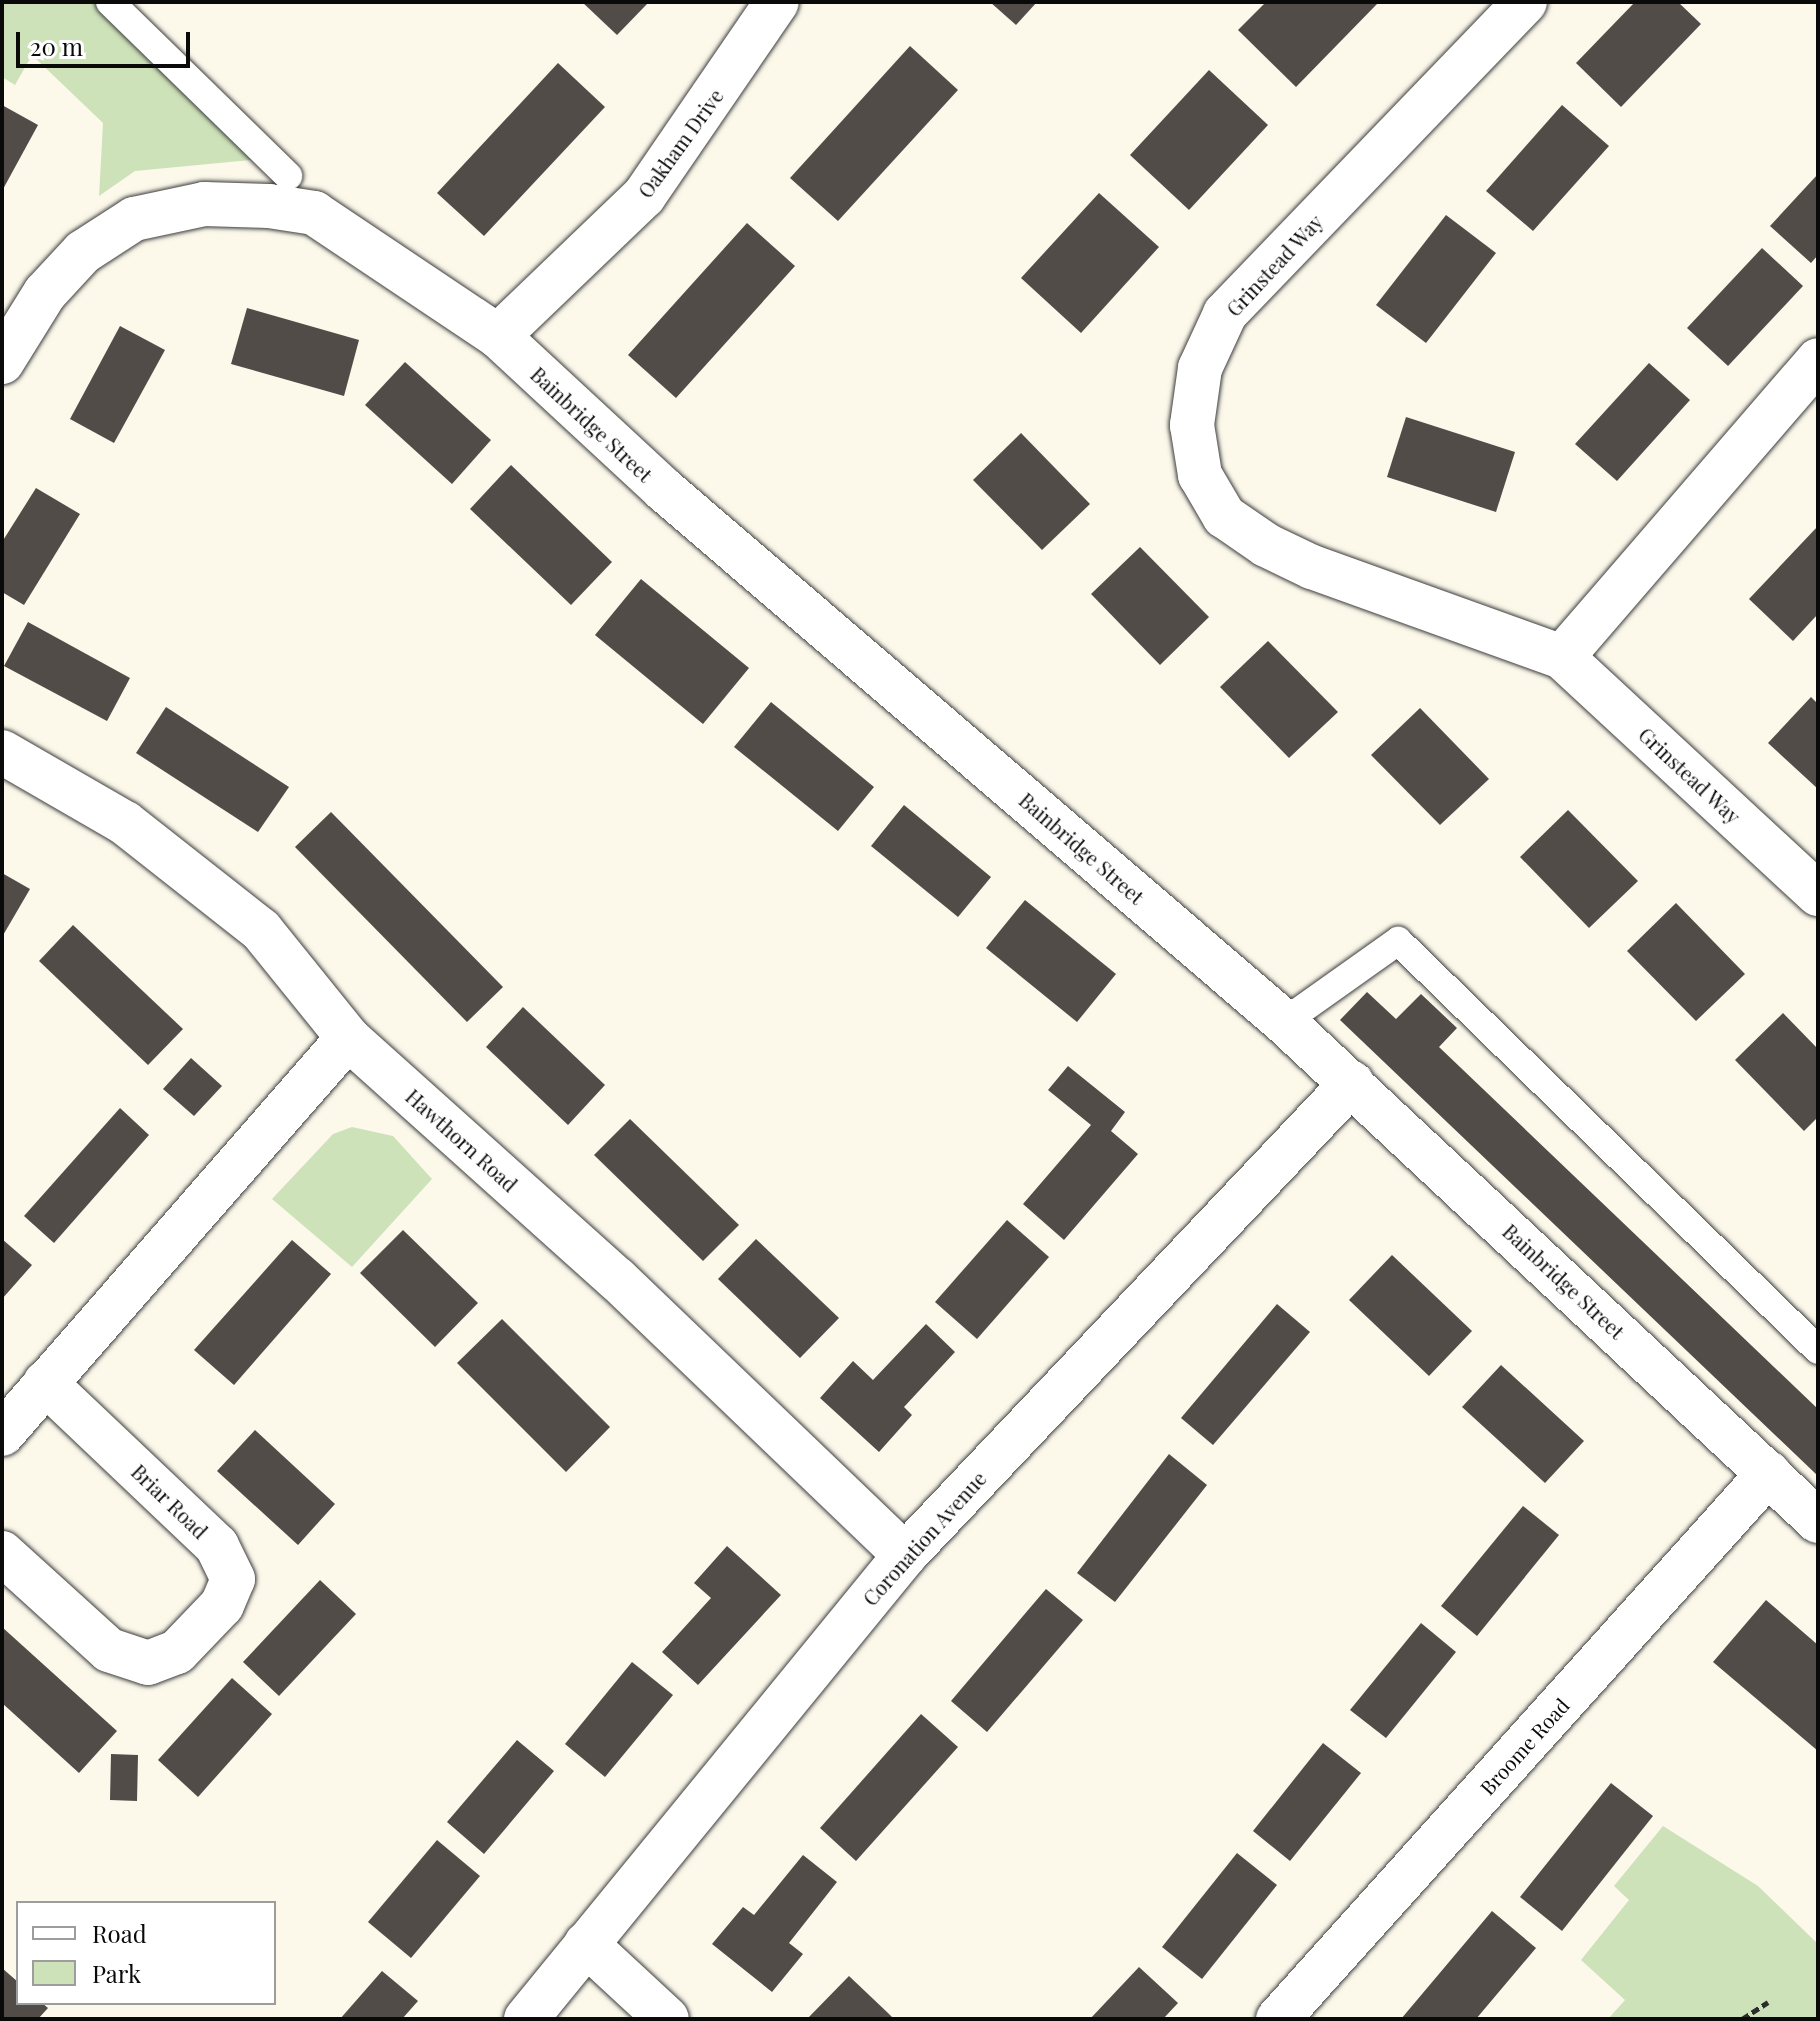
<!DOCTYPE html>
<style>
body{margin:0}
#map{position:relative;width:1820px;height:2021px;overflow:hidden;background:#fcf9eb;font-family:"Playfair Display",serif}
div>[style]{position:absolute}
[style*='--x']{left:calc(var(--x)*1px);top:calc(var(--y)*1px);width:calc(var(--w)*1px);rotate:calc(var(--a)*1deg)}
.green>*{inset:0;background:#cde2b9}
.building>*{inset:0;background:#514c48}
.path>*{height:5px;margin-top:-2.5px;transform-origin:0;background:repeating-linear-gradient(90deg,#2c2c2c 0 8px,transparent 0 12px)}
.roads{filter:drop-shadow(0 0 2px #3d3d3d) drop-shadow(0 0 2px #3d3d3d)}
.service>*{height:28px;margin:-14px;padding:0 14px;transform-origin:14px;border-radius:14px;background:#fff}
.minor>*{height:44px;margin:-22px;padding:0 22px;transform-origin:22px;border-radius:22px;background:#fff}
span{translate:-50% -50%;white-space:nowrap;text-align:center;line-height:1.15;-webkit-text-stroke:8px #fff;paint-order:stroke}
.street-label{font-size:20px;color:#0a0a0a}
.frame{position:absolute;inset:0;border:4px solid #0a0a0a;pointer-events:none}
.legend{position:absolute;left:16px;top:1901px;width:260px;height:104px;box-sizing:border-box;background:#fff;border:2px solid #9d9d9d;margin:0;padding:10px 14px;list-style:none;font-size:24px;color:#0a0a0a}
.legend li{display:flex;align-items:center;gap:16px;height:40px}
.legend b{width:40px;border:2px solid #9d9d9d}
.scale{position:absolute;left:16px;top:32px;width:174px;height:36px;box-sizing:border-box;border:4px solid #0a0a0a;border-top:0;padding-left:10px;font-size:24px;line-height:28px;white-space:nowrap;color:#0a0a0a;-webkit-text-stroke:6px #fff;paint-order:stroke}
</style>
<div id="map">
<div class="green">
<div style="clip-path:polygon(2px 2px,110px 2px,262px 159px,135px 171px,99px 196px,103px 123px,32px 55px,15px 85px,2px 77px)"></div>
<div style="clip-path:polygon(352px 1127px,393px 1136px,432px 1179px,352px 1267px,272px 1199px,333px 1134px)"></div>
<div style="clip-path:polygon(1663px 1826px,1758px 1886px,1818px 1944px,1818px 2019px,1608px 2019px,1625px 2000px,1581px 1960px,1629px 1900px,1614px 1886px)"></div>
</div>
<div class="building">
<div style="clip-path:polygon(582px 2px,649px 2px,617px 35px)"></div>
<div style="clip-path:polygon(990px 2px,1037px 2px,1016px 25px)"></div>
<div style="clip-path:polygon(1266px 2px,1375px 2px,1377px 4px,1296px 87px,1238px 30px)"></div>
<div style="clip-path:polygon(1635px 2px,1678px 2px,1701px 24px,1621px 107px,1576px 63px)"></div>
<div style="clip-path:polygon(910px 46px,958px 90px,838px 221px,790px 178px)"></div>
<div style="clip-path:polygon(558px 63px,605px 107px,484px 236px,437px 193px)"></div>
<div style="clip-path:polygon(1209px 70px,1268px 125px,1189px 210px,1130px 155px)"></div>
<div style="clip-path:polygon(2px 105px,38px 125px,2px 191px)"></div>
<div style="clip-path:polygon(1562px 105px,1609px 146px,1533px 231px,1486px 191px)"></div>
<div style="clip-path:polygon(1818px 174px,1818px 255px,1811px 263px,1770px 226px)"></div>
<div style="clip-path:polygon(1099px 193px,1159px 247px,1081px 333px,1021px 278px)"></div>
<div style="clip-path:polygon(1446px 215px,1496px 253px,1426px 343px,1376px 305px)"></div>
<div style="clip-path:polygon(747px 223px,795px 266px,676px 398px,628px 355px)"></div>
<div style="clip-path:polygon(1762px 248px,1803px 286px,1728px 366px,1687px 328px)"></div>
<div style="clip-path:polygon(247px 308px,359px 340px,344px 396px,231px 364px)"></div>
<div style="clip-path:polygon(120px 326px,165px 350px,114px 443px,70px 419px)"></div>
<div style="clip-path:polygon(405px 362px,491px 440px,452px 484px,365px 405px)"></div>
<div style="clip-path:polygon(1649px 363px,1690px 400px,1617px 481px,1575px 444px)"></div>
<div style="clip-path:polygon(1406px 417px,1515px 452px,1496px 512px,1387px 477px)"></div>
<div style="clip-path:polygon(1021px 433px,1090px 504px,1042px 550px,973px 480px)"></div>
<div style="clip-path:polygon(511px 465px,612px 562px,571px 605px,470px 509px)"></div>
<div style="clip-path:polygon(36px 488px,80px 514px,24px 605px,2px 592px,2px 542px)"></div>
<div style="clip-path:polygon(1818px 526px,1818px 614px,1793px 641px,1749px 599px)"></div>
<div style="clip-path:polygon(1140px 547px,1209px 617px,1160px 665px,1091px 594px)"></div>
<div style="clip-path:polygon(641px 579px,749px 668px,703px 724px,595px 635px)"></div>
<div style="clip-path:polygon(28px 622px,130px 678px,107px 721px,4px 666px)"></div>
<div style="clip-path:polygon(1268px 641px,1338px 712px,1289px 758px,1220px 687px)"></div>
<div style="clip-path:polygon(1811px 697px,1818px 704px,1818px 789px,1768px 743px)"></div>
<div style="clip-path:polygon(771px 702px,874px 787px,838px 831px,734px 747px)"></div>
<div style="clip-path:polygon(166px 707px,289px 787px,258px 832px,136px 753px)"></div>
<div style="clip-path:polygon(1420px 708px,1489px 779px,1440px 825px,1371px 755px)"></div>
<div style="clip-path:polygon(904px 805px,991px 877px,958px 917px,871px 846px)"></div>
<div style="clip-path:polygon(1568px 810px,1638px 881px,1589px 928px,1520px 857px)"></div>
<div style="clip-path:polygon(331px 812px,503px 987px,467px 1022px,295px 847px)"></div>
<div style="clip-path:polygon(2px 873px,30px 889px,2px 937px)"></div>
<div style="clip-path:polygon(1025px 900px,1116px 974px,1077px 1022px,986px 948px)"></div>
<div style="clip-path:polygon(1676px 903px,1745px 974px,1696px 1021px,1627px 951px)"></div>
<div style="clip-path:polygon(73px 925px,183px 1029px,148px 1065px,39px 961px)"></div>
<div style="clip-path:polygon(1367px 992px,1396px 1019px,1421px 994px,1457px 1028px,1439px 1047px,1818px 1409px,1818px 1476px,1340px 1020px)"></div>
<div style="clip-path:polygon(523px 1007px,605px 1085px,568px 1125px,486px 1047px)"></div>
<div style="clip-path:polygon(1783px 1013px,1818px 1049px,1818px 1117px,1804px 1131px,1735px 1060px)"></div>
<div style="clip-path:polygon(191px 1058px,222px 1086px,194px 1116px,163px 1089px)"></div>
<div style="clip-path:polygon(1068px 1066px,1125px 1112px,1111px 1131px,1138px 1154px,1064px 1240px,1023px 1204px,1091px 1125px,1048px 1090px)"></div>
<div style="clip-path:polygon(120px 1108px,149px 1135px,54px 1243px,24px 1216px)"></div>
<div style="clip-path:polygon(630px 1119px,739px 1225px,703px 1261px,594px 1155px)"></div>
<div style="clip-path:polygon(1007px 1220px,1049px 1257px,977px 1339px,935px 1302px)"></div>
<div style="clip-path:polygon(403px 1230px,478px 1303px,435px 1347px,360px 1273px)"></div>
<div style="clip-path:polygon(2px 1239px,32px 1265px,2px 1299px)"></div>
<div style="clip-path:polygon(756px 1239px,839px 1318px,800px 1358px,718px 1279px)"></div>
<div style="clip-path:polygon(292px 1240px,331px 1274px,234px 1385px,194px 1350px)"></div>
<div style="clip-path:polygon(1392px 1255px,1472px 1331px,1429px 1376px,1349px 1300px)"></div>
<div style="clip-path:polygon(1277px 1304px,1310px 1332px,1213px 1445px,1181px 1418px)"></div>
<div style="clip-path:polygon(502px 1319px,610px 1427px,566px 1472px,457px 1363px)"></div>
<div style="clip-path:polygon(926px 1324px,955px 1352px,904px 1407px,912px 1415px,879px 1452px,820px 1398px,853px 1361px,873px 1380px)"></div>
<div style="clip-path:polygon(1501px 1365px,1584px 1441px,1545px 1483px,1462px 1407px)"></div>
<div style="clip-path:polygon(255px 1430px,335px 1504px,298px 1545px,217px 1471px)"></div>
<div style="clip-path:polygon(1169px 1454px,1207px 1485px,1115px 1602px,1077px 1573px)"></div>
<div style="clip-path:polygon(1523px 1506px,1559px 1535px,1477px 1636px,1441px 1606px)"></div>
<div style="clip-path:polygon(727px 1546px,781px 1595px,698px 1685px,662px 1652px,711px 1598px,694px 1583px)"></div>
<div style="clip-path:polygon(320px 1580px,356px 1614px,279px 1696px,243px 1662px)"></div>
<div style="clip-path:polygon(1046px 1589px,1083px 1620px,987px 1732px,951px 1701px)"></div>
<div style="clip-path:polygon(1766px 1600px,1818px 1645px,1818px 1751px,1713px 1662px)"></div>
<div style="clip-path:polygon(1421px 1623px,1456px 1652px,1386px 1738px,1350px 1710px)"></div>
<div style="clip-path:polygon(2px 1627px,117px 1731px,79px 1773px,2px 1703px)"></div>
<div style="clip-path:polygon(632px 1662px,673px 1695px,605px 1777px,565px 1744px)"></div>
<div style="clip-path:polygon(232px 1678px,272px 1714px,198px 1797px,158px 1760px)"></div>
<div style="clip-path:polygon(921px 1714px,958px 1747px,856px 1861px,820px 1828px)"></div>
<div style="clip-path:polygon(517px 1740px,554px 1771px,484px 1854px,447px 1822px)"></div>
<div style="clip-path:polygon(1323px 1743px,1361px 1773px,1290px 1861px,1253px 1831px)"></div>
<div style="clip-path:polygon(111px 1754px,138px 1755px,137px 1801px,110px 1800px)"></div>
<div style="clip-path:polygon(1611px 1783px,1653px 1816px,1562px 1931px,1520px 1897px)"></div>
<div style="clip-path:polygon(437px 1840px,480px 1876px,411px 1958px,368px 1922px)"></div>
<div style="clip-path:polygon(1237px 1853px,1277px 1885px,1202px 1979px,1162px 1947px)"></div>
<div style="clip-path:polygon(803px 1855px,837px 1882px,789px 1943px,803px 1954px,772px 1992px,712px 1944px,743px 1907px,754px 1915px)"></div>
<div style="clip-path:polygon(1492px 1911px,1536px 1948px,1476px 2019px,1401px 2019px)"></div>
<div style="clip-path:polygon(1139px 1967px,1178px 2003px,1163px 2019px,1090px 2019px)"></div>
<div style="clip-path:polygon(2px 1968px,18px 1982px,18px 2003px,42px 2003px,48px 2008px,38px 2019px,2px 2019px)"></div>
<div style="clip-path:polygon(382px 1971px,418px 2001px,402px 2019px,340px 2019px)"></div>
<div style="clip-path:polygon(849px 1976px,888px 2013px,894px 2019px,807px 2019px)"></div>
</div>
<div class="path">
<div style="--x:1742;--y:2019;--w:31;--a:-33"></div>
</div>
<div class="roads">
<div class="service">
<div style="--x:110;--y:2;--w:249;--a:44.3"></div>
<div style="--x:1284;--y:1022;--w:140;--a:-35.4"></div>
<div style="--x:1398;--y:941;--w:586;--a:44.24"></div>
</div>
<div class="minor">
<div style="--x:1525;--y:2;--w:433;--a:133.9"></div>
<div style="--x:1225;--y:314;--w:60;--a:114.8"></div>
<div style="--x:1200;--y:368;--w:58;--a:98"></div>
<div style="--x:1192;--y:425;--w:51;--a:80.9"></div>
<div style="--x:1200;--y:475;--w:48;--a:59.7"></div>
<div style="--x:1224;--y:516;--w:51;--a:34.6"></div>
<div style="--x:1266;--y:545;--w:51;--a:25.6"></div>
<div style="--x:1312;--y:567;--w:266;--a:19.8"></div>
<div style="--x:1562;--y:657;--w:349;--a:42.8"></div>
<div style="--x:498;--y:336;--w:202;--a:-43.8"></div>
<div style="--x:644;--y:196;--w:235;--a:-55.6"></div>
<div style="--x:2;--y:362;--w:81;--a:-58.1"></div>
<div style="--x:45;--y:293;--w:56;--a:-47.2"></div>
<div style="--x:83;--y:252;--w:61;--a:-32.9"></div>
<div style="--x:134;--y:219;--w:72;--a:-12.1"></div>
<div style="--x:204;--y:204;--w:65;--a:1.8"></div>
<div style="--x:269;--y:206;--w:46;--a:8.8"></div>
<div style="--x:314;--y:213;--w:221;--a:33.8"></div>
<div style="--x:498;--y:336;--w:225;--a:42.8"></div>
<div style="--x:663;--y:489;--w:818;--a:40.64"></div>
<div style="--x:1284;--y:1022;--w:731;--a:43.06"></div>
<div style="--x:1562;--y:657;--w:392;--a:-49.2"></div>
<div style="--x:2;--y:752;--w:142;--a:30"></div>
<div style="--x:125;--y:823;--w:173;--a:38.2"></div>
<div style="--x:261;--y:930;--w:139;--a:51.1"></div>
<div style="--x:348;--y:1038;--w:361;--a:41.9"></div>
<div style="--x:617;--y:1279;--w:399;--a:43.8"></div>
<div style="--x:2;--y:1434;--w:526;--a:-48.86"></div>
<div style="--x:2;--y:1553;--w:144;--a:42.2"></div>
<div style="--x:109;--y:1650;--w:41;--a:18.4"></div>
<div style="--x:148;--y:1663;--w:31;--a:-21"></div>
<div style="--x:177;--y:1652;--w:65;--a:-46.2"></div>
<div style="--x:222;--y:1605;--w:28;--a:-67"></div>
<div style="--x:233;--y:1579;--w:37;--a:-116"></div>
<div style="--x:217;--y:1546;--w:237;--a:-136.5"></div>
<div style="--x:586;--y:1944;--w:110;--a:42.8"></div>
<div style="--x:526;--y:2019;--w:599;--a:-50.76"></div>
<div style="--x:905;--y:1555;--w:650;--a:-46.56"></div>
<div style="--x:1278;--y:2019;--w:734;--a:-48.04"></div>
</div>
</div>
<div class="street-label">
<span style="left:680px;top:143px;rotate:-54deg">Oakham Drive</span>
<span style="left:1274px;top:265px;rotate:-47deg">Grinstead Way</span>
<span style="left:592px;top:424px;rotate:43deg">Bainbridge Street</span>
<span style="left:1690px;top:775px;rotate:43deg">Grinstead Way</span>
<span style="left:1082px;top:848px;rotate:41deg">Bainbridge Street</span>
<span style="left:462px;top:1140px;rotate:42deg">Hawthorn Road</span>
<span style="left:1564px;top:1281px;rotate:43deg">Bainbridge Street</span>
<span style="left:170px;top:1501px;rotate:44deg">Briar Road</span>
<span style="left:924px;top:1538px;rotate:-48deg">Coronation Avenue</span>
<span style="left:1524px;top:1746px;rotate:-48deg">Broome Road</span>
</div>
<div class="frame"></div>
<ul class="legend">
<li><b style="height:10px;background:#fff"></b>Road</li>
<li><b style="height:22px;background:#cde2b9"></b>Park</li>
</ul>
<div class="scale">20 m</div>
</div>
